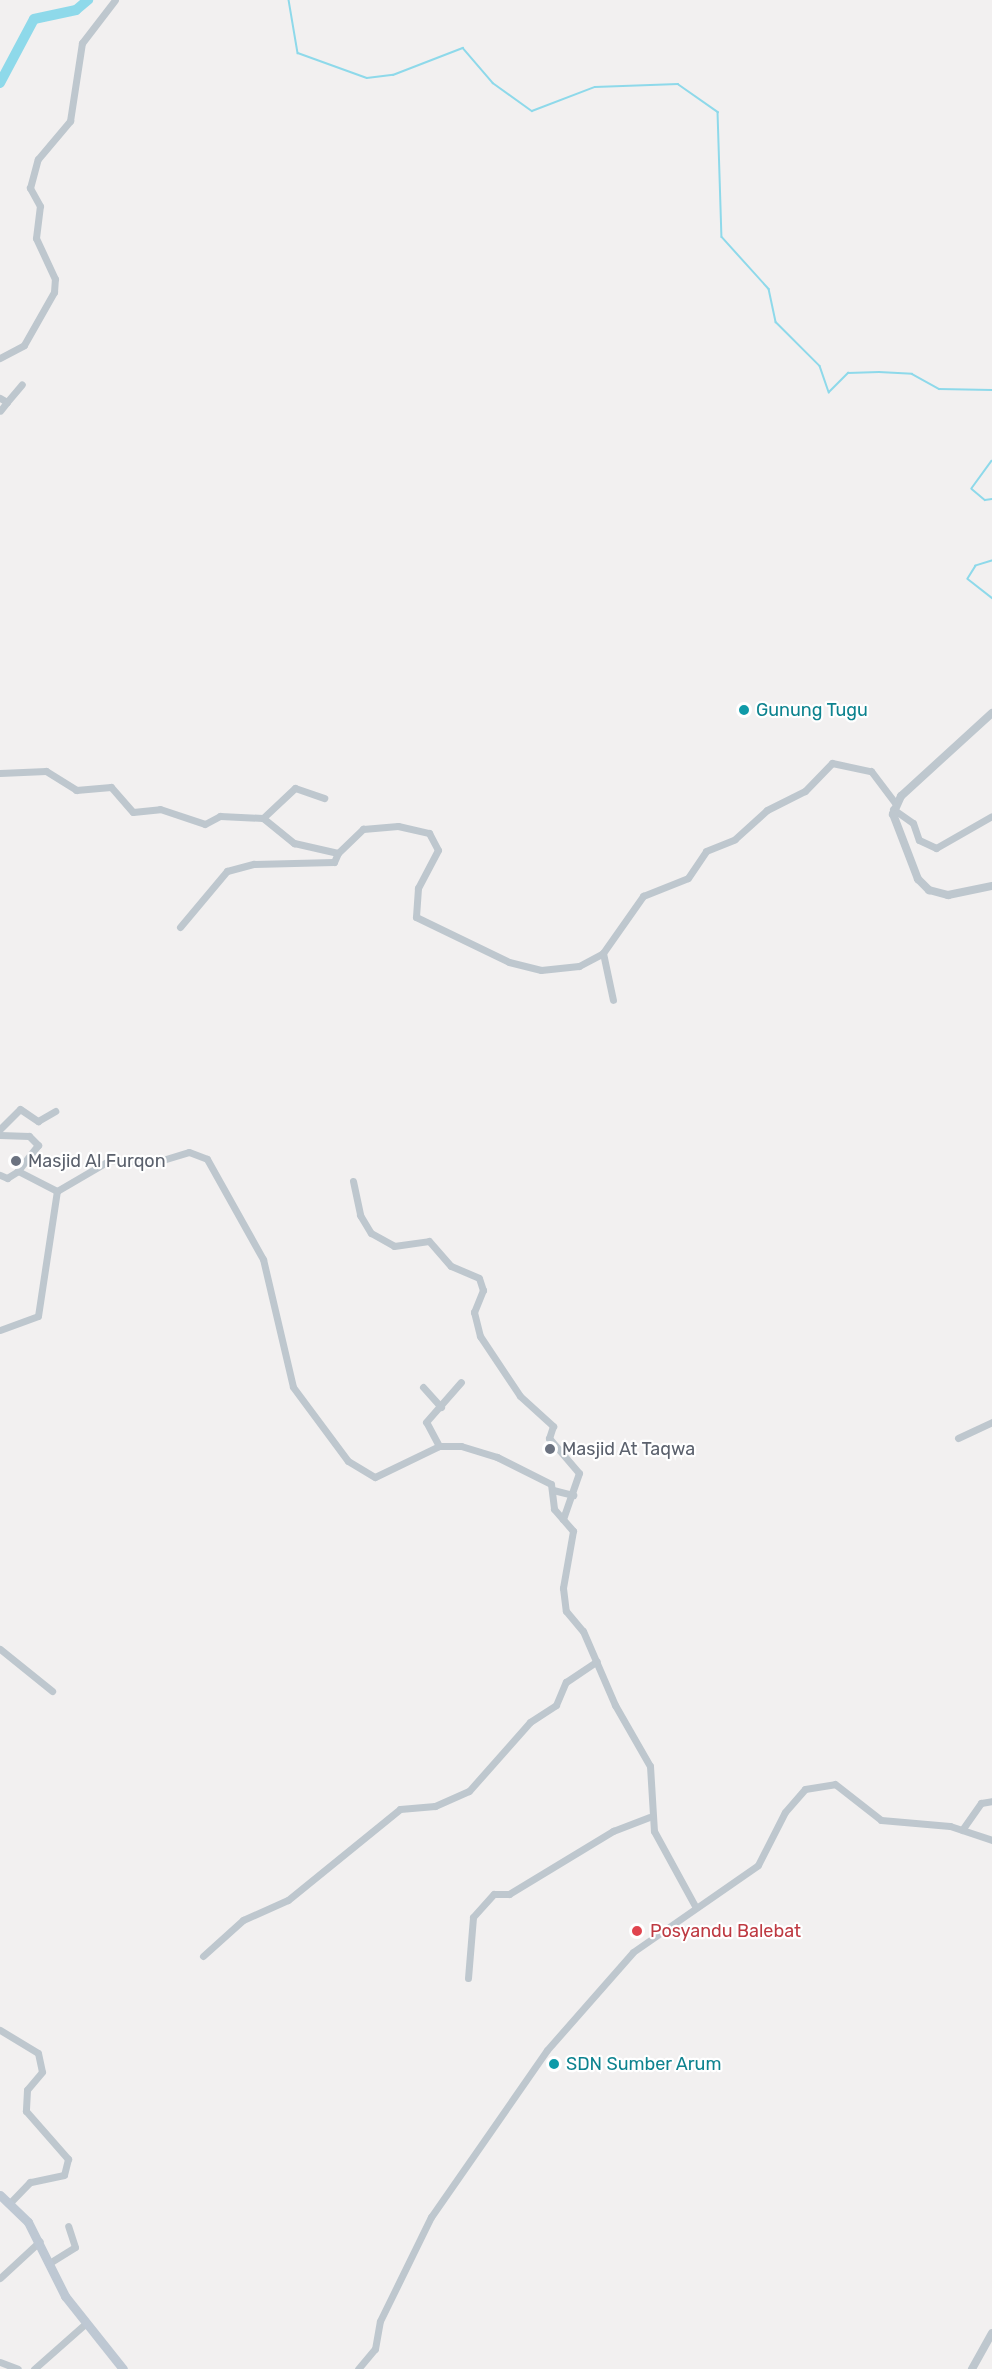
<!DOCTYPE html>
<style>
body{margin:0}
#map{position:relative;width:992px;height:2369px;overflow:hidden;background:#f2f0f0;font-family:Rubik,sans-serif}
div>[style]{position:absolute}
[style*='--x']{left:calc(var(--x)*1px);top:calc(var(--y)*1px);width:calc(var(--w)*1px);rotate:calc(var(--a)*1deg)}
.stream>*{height:1.5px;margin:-0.75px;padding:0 0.75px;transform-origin:0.75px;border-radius:0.75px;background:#8ed9ea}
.river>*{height:10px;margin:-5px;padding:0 5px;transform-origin:5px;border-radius:5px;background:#8ed9ea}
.minor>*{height:7px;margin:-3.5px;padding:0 3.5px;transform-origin:3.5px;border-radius:3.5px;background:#bec7ce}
.tertiary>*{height:8px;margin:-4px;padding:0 4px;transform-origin:4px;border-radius:4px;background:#bec7ce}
.secondary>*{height:9px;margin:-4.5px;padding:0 4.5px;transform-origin:4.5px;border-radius:4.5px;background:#bec8d3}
.dots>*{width:16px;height:16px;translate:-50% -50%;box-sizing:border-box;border:3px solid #fff;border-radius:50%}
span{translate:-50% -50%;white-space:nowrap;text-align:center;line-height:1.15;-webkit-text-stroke:4.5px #fff;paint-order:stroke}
.culture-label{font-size:18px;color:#0d838f}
.left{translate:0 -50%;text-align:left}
.worship-label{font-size:18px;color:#5b616d}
.health-label{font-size:18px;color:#be3a42}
</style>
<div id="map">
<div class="stream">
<div style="--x:289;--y:0;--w:54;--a:80.4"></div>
<div style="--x:298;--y:53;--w:73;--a:19.9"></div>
<div style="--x:367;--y:78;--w:26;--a:-7"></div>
<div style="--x:393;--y:75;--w:75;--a:-21.1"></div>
<div style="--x:463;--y:48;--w:46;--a:49.4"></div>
<div style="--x:493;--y:83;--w:48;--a:35.7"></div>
<div style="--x:532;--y:111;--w:67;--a:-20.9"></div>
<div style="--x:595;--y:87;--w:83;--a:-2.1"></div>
<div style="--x:678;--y:84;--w:49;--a:35"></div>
<div style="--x:718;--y:112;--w:125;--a:88.2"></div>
<div style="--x:722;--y:237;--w:70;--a:47.9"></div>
<div style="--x:769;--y:289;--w:34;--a:78"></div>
<div style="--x:776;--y:322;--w:62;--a:45"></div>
<div style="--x:820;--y:366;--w:28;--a:71"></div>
<div style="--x:829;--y:392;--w:27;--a:-45"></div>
<div style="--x:848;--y:373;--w:31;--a:-2"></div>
<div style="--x:879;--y:372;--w:33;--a:3"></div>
<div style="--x:912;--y:374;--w:31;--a:29"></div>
<div style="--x:939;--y:389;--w:53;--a:1.1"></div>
<div style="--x:992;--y:461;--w:34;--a:126"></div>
<div style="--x:972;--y:489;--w:17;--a:40"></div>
<div style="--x:985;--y:500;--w:7;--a:-8"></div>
<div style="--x:992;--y:561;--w:17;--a:163"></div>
<div style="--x:976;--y:566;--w:15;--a:122"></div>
<div style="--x:968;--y:579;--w:31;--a:38"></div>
</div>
<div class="river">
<div style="--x:0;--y:83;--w:72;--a:-62"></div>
<div style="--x:34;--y:19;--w:43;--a:-12.1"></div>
<div style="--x:76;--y:10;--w:16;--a:-40"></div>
</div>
<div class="minor">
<div style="--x:0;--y:358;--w:27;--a:-28"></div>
<div style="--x:24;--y:345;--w:61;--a:-60.5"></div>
<div style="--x:54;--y:292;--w:13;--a:-86"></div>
<div style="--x:55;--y:279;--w:45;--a:-114.9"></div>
<div style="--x:36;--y:238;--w:32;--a:-83"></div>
<div style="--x:40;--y:206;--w:21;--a:-119"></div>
<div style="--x:30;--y:188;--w:30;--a:-75"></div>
<div style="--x:38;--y:159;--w:50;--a:-49.9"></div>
<div style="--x:70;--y:121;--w:79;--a:-81.3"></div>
<div style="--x:82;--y:43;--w:54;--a:-52.5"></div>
<div style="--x:0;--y:398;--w:8;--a:30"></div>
<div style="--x:7;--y:402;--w:11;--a:128"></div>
<div style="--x:7;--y:402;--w:23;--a:-50"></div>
<div style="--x:0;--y:773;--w:46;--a:-2.5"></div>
<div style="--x:46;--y:771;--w:36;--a:32"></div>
<div style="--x:76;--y:790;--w:35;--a:-5"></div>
<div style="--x:111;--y:787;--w:33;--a:49"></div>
<div style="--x:133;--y:812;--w:27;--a:-6"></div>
<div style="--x:160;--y:809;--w:47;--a:18.4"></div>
<div style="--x:205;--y:824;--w:17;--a:-28"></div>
<div style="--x:220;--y:816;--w:43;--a:2.7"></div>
<div style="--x:263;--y:818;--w:40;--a:39"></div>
<div style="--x:294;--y:843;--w:45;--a:12.8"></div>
<div style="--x:338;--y:853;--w:35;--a:-44"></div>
<div style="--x:363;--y:829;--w:35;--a:-5"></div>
<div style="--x:398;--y:826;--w:32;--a:13"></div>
<div style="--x:429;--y:833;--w:19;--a:62"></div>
<div style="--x:438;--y:850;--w:43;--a:117.8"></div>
<div style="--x:418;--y:888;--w:29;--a:94"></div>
<div style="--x:416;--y:917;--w:103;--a:25.8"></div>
<div style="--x:509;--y:962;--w:33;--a:14"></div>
<div style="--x:541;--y:970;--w:38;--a:-6"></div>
<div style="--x:579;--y:966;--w:27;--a:-28"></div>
<div style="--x:603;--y:953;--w:70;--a:-54.9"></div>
<div style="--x:643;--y:896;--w:48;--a:-21.8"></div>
<div style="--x:688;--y:878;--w:32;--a:-56"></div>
<div style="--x:706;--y:851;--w:31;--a:-22"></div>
<div style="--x:735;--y:839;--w:43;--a:-42.2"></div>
<div style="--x:767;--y:810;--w:42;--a:-26.6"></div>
<div style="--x:805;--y:791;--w:39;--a:-46"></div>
<div style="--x:832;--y:763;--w:40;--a:12"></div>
<div style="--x:871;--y:771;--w:40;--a:53"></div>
<div style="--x:893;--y:809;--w:24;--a:35"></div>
<div style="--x:913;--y:823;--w:18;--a:71"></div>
<div style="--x:919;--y:840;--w:19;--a:25"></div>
<div style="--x:936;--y:848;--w:64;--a:-29.7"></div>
<div style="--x:263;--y:818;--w:44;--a:-43.2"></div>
<div style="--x:295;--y:788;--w:31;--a:19"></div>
<div style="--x:180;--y:927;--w:73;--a:-50"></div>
<div style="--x:227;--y:871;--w:28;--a:-15"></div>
<div style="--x:254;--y:864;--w:80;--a:-1.4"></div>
<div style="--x:334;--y:862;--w:10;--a:-66"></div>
<div style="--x:603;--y:953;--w:48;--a:78"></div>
<div style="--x:0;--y:1129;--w:28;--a:-45"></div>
<div style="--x:20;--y:1109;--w:22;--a:34"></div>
<div style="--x:38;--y:1121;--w:20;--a:-30"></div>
<div style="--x:0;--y:1135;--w:29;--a:2"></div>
<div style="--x:29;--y:1136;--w:13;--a:45"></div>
<div style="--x:38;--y:1145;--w:33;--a:128"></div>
<div style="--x:0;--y:1175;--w:8;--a:23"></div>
<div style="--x:7;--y:1178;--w:13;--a:-32"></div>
<div style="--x:18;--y:1171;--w:44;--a:27.1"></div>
<div style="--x:353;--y:1181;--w:35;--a:78"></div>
<div style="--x:360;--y:1215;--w:21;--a:59"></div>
<div style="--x:371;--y:1233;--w:26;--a:29"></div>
<div style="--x:394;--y:1246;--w:35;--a:-8"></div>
<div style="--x:429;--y:1241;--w:33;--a:49"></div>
<div style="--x:451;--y:1266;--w:30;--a:23"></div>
<div style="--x:479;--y:1278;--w:13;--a:72"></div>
<div style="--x:483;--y:1290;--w:24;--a:112"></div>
<div style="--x:474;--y:1312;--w:25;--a:76"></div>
<div style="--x:480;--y:1336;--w:72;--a:56.3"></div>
<div style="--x:520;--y:1396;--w:45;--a:42.3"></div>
<div style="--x:553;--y:1426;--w:13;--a:108"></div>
<div style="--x:549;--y:1438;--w:46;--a:49.4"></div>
<div style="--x:579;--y:1473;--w:49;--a:109.2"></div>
<div style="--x:0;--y:1330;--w:40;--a:-20.2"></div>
<div style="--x:38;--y:1316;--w:126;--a:-81.4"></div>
<div style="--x:57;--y:1191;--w:61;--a:-30.3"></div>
<div style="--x:110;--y:1160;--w:46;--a:2.5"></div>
<div style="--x:156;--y:1162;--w:34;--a:-17"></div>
<div style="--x:189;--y:1152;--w:19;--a:21"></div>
<div style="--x:207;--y:1159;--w:115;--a:60.8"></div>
<div style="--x:263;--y:1259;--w:131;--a:76.8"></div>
<div style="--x:293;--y:1387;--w:92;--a:53.4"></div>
<div style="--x:348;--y:1461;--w:31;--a:31"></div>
<div style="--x:375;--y:1477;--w:71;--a:-25.8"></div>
<div style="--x:439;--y:1446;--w:22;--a:0"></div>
<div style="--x:461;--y:1446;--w:38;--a:17"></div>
<div style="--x:497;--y:1457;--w:60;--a:26.6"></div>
<div style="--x:551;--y:1484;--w:25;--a:83"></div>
<div style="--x:554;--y:1509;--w:29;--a:49"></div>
<div style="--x:573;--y:1531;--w:58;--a:100"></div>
<div style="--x:563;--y:1588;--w:23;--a:83"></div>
<div style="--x:566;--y:1611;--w:26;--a:50"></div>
<div style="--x:583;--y:1631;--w:81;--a:66.6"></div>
<div style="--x:615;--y:1705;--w:70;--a:60.2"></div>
<div style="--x:650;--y:1766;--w:65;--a:86.5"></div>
<div style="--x:654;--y:1831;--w:85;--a:61.3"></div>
<div style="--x:423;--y:1387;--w:27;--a:48"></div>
<div style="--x:958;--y:1438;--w:38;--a:-25"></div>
<div style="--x:439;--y:1446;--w:27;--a:-118"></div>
<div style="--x:426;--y:1422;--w:53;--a:-48.8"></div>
<div style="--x:553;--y:1490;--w:21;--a:14"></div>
<div style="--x:0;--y:1649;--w:67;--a:38.9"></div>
<div style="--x:962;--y:1830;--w:33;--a:-55"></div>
<div style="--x:981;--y:1803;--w:11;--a:-10"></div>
<div style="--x:203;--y:1956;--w:54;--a:-42"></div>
<div style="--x:243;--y:1920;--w:49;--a:-24"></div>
<div style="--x:288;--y:1900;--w:144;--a:-39.1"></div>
<div style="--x:400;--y:1809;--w:35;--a:-5"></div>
<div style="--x:435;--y:1806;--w:37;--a:-24"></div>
<div style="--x:469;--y:1791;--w:92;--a:-48.5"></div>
<div style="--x:530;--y:1722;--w:31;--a:-33"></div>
<div style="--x:556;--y:1705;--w:25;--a:-67"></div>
<div style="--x:566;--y:1682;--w:37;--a:-34"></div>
<div style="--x:468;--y:1978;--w:61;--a:-85.3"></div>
<div style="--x:473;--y:1917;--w:31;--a:-48"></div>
<div style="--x:494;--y:1894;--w:15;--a:0"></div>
<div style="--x:509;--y:1894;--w:122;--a:-31.2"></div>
<div style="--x:613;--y:1831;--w:39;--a:-21"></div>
<div style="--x:0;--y:2030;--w:44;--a:31.2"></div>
<div style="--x:38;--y:2053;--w:19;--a:78"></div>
<div style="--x:42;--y:2072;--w:23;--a:130"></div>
<div style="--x:27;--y:2090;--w:21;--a:93"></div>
<div style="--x:26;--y:2111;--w:64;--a:48.8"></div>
<div style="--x:68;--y:2159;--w:16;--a:104"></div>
<div style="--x:64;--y:2175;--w:35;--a:168"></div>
<div style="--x:30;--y:2182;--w:29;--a:134"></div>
<div style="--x:51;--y:2262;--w:28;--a:-32"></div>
<div style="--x:75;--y:2247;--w:22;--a:-108"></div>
<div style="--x:0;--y:2278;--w:54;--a:-42.8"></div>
<div style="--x:0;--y:2362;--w:19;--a:21"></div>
<div style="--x:34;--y:2369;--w:69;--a:-41.5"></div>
<div style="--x:358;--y:2369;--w:26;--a:-50"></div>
<div style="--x:375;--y:2349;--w:28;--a:-80"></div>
<div style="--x:380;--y:2321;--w:116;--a:-63.9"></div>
<div style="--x:431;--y:2217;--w:203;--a:-55.2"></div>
<div style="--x:547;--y:2050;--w:130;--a:-48.7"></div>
<div style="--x:633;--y:1952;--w:152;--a:-34.8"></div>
<div style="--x:758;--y:1865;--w:59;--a:-63"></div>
<div style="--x:785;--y:1812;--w:30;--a:-49"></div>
<div style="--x:805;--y:1789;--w:30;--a:-9"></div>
<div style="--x:835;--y:1784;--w:58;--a:38"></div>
<div style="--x:881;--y:1820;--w:69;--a:5"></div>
<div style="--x:950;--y:1826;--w:44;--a:18.4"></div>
</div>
<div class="tertiary">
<div style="--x:992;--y:713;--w:123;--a:137.6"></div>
<div style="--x:901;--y:796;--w:20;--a:114"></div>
<div style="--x:893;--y:814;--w:70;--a:69"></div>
<div style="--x:918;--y:879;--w:16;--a:45"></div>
<div style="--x:929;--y:890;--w:20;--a:15"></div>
<div style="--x:948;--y:895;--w:45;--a:-11.6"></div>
<div style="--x:972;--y:2369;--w:41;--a:-60.9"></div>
</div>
<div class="secondary">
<div style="--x:0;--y:2195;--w:39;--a:44"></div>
<div style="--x:28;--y:2222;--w:83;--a:63.4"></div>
<div style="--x:65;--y:2296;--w:93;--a:51.5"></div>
</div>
<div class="dots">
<div style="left:744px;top:710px;background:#0f9aa8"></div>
<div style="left:16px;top:1161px;background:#6b7280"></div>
<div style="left:550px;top:1449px;background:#6b7280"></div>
<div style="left:637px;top:1931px;background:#e0444e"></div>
<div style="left:554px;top:2064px;background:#0f9aa8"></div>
</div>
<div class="culture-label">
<span class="left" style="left:756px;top:710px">Gunung Tugu</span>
<span class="left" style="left:566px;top:2064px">SDN Sumber Arum</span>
</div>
<div class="worship-label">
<span class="left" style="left:28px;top:1161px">Masjid Al Furqon</span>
<span class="left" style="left:562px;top:1449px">Masjid At Taqwa</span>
</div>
<div class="health-label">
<span class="left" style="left:650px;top:1931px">Posyandu Balebat</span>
</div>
</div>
